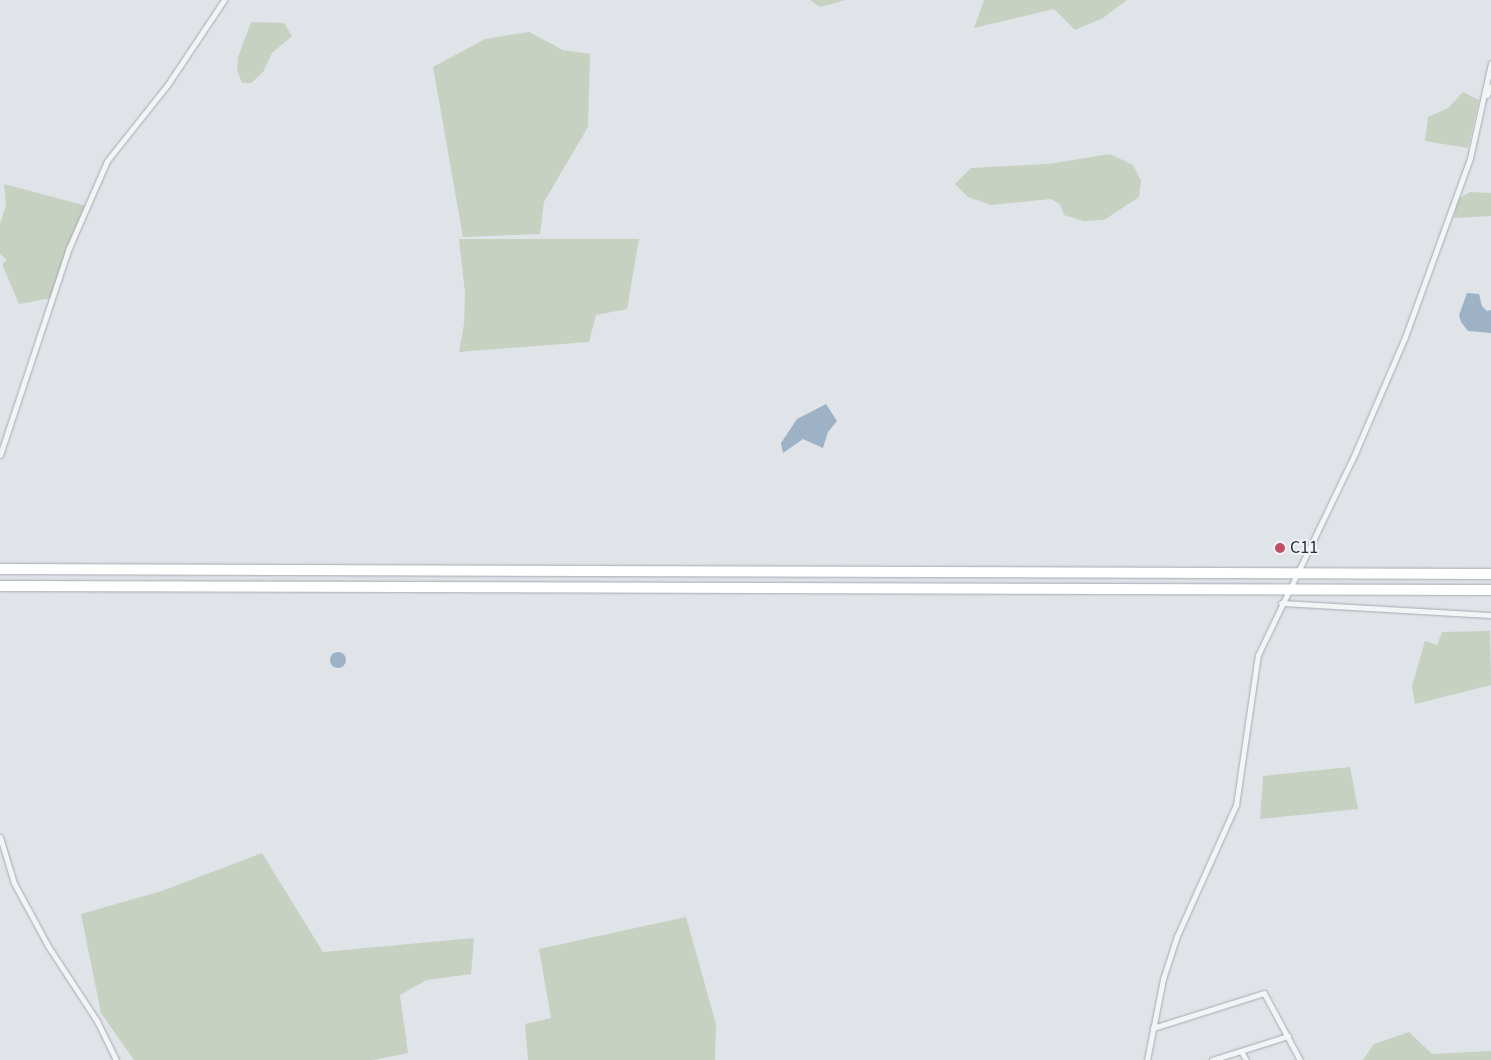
<!DOCTYPE html>
<style>
body{margin:0}
#map{position:relative;width:1491px;height:1060px;overflow:hidden;background:#e0e3e8;font-family:"Source Sans 3",sans-serif}
div>[style]{position:absolute}
[style*='--x']{left:calc(var(--x)*1px);top:calc(var(--y)*1px);width:calc(var(--w)*1px);rotate:calc(var(--a)*1deg)}
.green>*{inset:0;background:#c6d1c2}
.water>*{inset:0;background:#9db3c5}
.round{border-radius:50%}
.roads{filter:drop-shadow(0 0 1px #a6aab2) drop-shadow(0 0 1px #a6aab2)}
.street>*{height:5px;margin:-2.5px;padding:0 2.5px;transform-origin:2.5px;border-radius:2.5px;background:#f2f4f6}
.highway>*{height:10px;margin:-5px;padding:0 5px;transform-origin:5px;border-radius:5px;background:#fff}
.dots>*{width:14px;height:14px;translate:-50% -50%;box-sizing:border-box;border:2px solid #eff2f5;border-radius:50%}
span{translate:-50% -50%;white-space:nowrap;text-align:center;line-height:1.15;-webkit-text-stroke:4px #eff2f5;paint-order:stroke}
.poi-label{font-size:18px;color:#2a323e}
.left{translate:0 -50%;text-align:left}
</style>
<div id="map">
<div class="green">
<div style="clip-path:polygon(810px 0,845px 0,820px 7px)"></div>
<div style="clip-path:polygon(984px 0,1127px 0,1103px 18px,1075px 30px,1054px 9px,974px 28px)"></div>
<div style="clip-path:polygon(251px 22px,284px 23px,292px 36px,272px 53px,263px 72px,251px 83px,242px 83px,237px 70px,238px 57px)"></div>
<div style="clip-path:polygon(529px 32px,563px 50px,590px 54px,588px 127px,544px 202px,540px 234px,463px 237px,433px 67px,485px 39px)"></div>
<div style="clip-path:polygon(1463px 92px,1479px 100px,1468px 148px,1425px 141px,1428px 117px,1448px 108px)"></div>
<div style="clip-path:polygon(1110px 154px,1133px 165px,1141px 181px,1139px 197px,1104px 220px,1084px 221px,1064px 215px,1060px 204px,1051px 199px,991px 205px,968px 197px,955px 184px,971px 168px,1048px 164px)"></div>
<div style="clip-path:polygon(4px 184px,87px 206px,52px 298px,19px 304px,2px 264px,7px 260px,0 254px,0 224px,6px 205px)"></div>
<div style="clip-path:polygon(1470px 192px,1491px 193px,1491px 216px,1454px 218px,1458px 199px)"></div>
<div style="clip-path:polygon(459px 239px,639px 239px,627px 309px,596px 315px,589px 342px,459px 352px,464px 324px,465px 293px)"></div>
<div style="clip-path:polygon(1490px 631px,1491px 685px,1415px 704px,1412px 686px,1425px 641px,1437px 645px,1442px 632px)"></div>
<div style="clip-path:polygon(1350px 767px,1358px 809px,1260px 819px,1263px 776px)"></div>
<div style="clip-path:polygon(262px 853px,323px 952px,474px 938px,471px 974px,427px 980px,400px 995px,408px 1053px,373px 1060px,134px 1060px,101px 1013px,81px 914px,162px 891px)"></div>
<div style="clip-path:polygon(686px 917px,716px 1024px,715px 1060px,528px 1060px,525px 1024px,551px 1018px,539px 949px)"></div>
<div style="clip-path:polygon(1409px 1032px,1432px 1054px,1491px 1051px,1491px 1060px,1363px 1060px,1374px 1044px)"></div>
</div>
<div class="water">
<div style="clip-path:polygon(1467px 293px,1479px 294px,1482px 306px,1487px 311px,1491px 310px,1491px 333px,1468px 331px,1461px 322px,1459px 315px)"></div>
<div style="clip-path:polygon(826px 404px,837px 421px,828px 432px,823px 448px,803px 439px,783px 453px,781px 443px,797px 419px)"></div>
<div class="round" style="left:330px;top:652px;width:16px;height:16px"></div>
</div>
<div class="roads">
<div class="street">
<div style="--x:1487;--y:95;--w:10;--a:-66"></div>
<div style="--x:0;--y:455;--w:218;--a:-71.6"></div>
<div style="--x:69;--y:248;--w:95;--a:-66.4"></div>
<div style="--x:107;--y:161;--w:98;--a:-51.6"></div>
<div style="--x:168;--y:84;--w:101;--a:-56.3"></div>
<div style="--x:1281;--y:603;--w:210;--a:3.3"></div>
<div style="--x:0;--y:837;--w:48;--a:73.1"></div>
<div style="--x:14;--y:883;--w:72;--a:61.6"></div>
<div style="--x:48;--y:946;--w:90;--a:56.8"></div>
<div style="--x:97;--y:1021;--w:43;--a:64"></div>
<div style="--x:1153;--y:1028;--w:116;--a:-17.5"></div>
<div style="--x:1264;--y:993;--w:76;--a:61.8"></div>
<div style="--x:1241;--y:1051;--w:10;--a:61"></div>
<div style="--x:1147;--y:1060;--w:83;--a:-78.8"></div>
<div style="--x:1163;--y:979;--w:45;--a:-72"></div>
<div style="--x:1177;--y:936;--w:144;--a:-65.8"></div>
<div style="--x:1236;--y:805;--w:152;--a:-81.7"></div>
<div style="--x:1258;--y:655;--w:226;--a:-64.3"></div>
<div style="--x:1356;--y:451;--w:124;--a:-66.7"></div>
<div style="--x:1405;--y:337;--w:190;--a:-70"></div>
<div style="--x:1470;--y:158;--w:97;--a:-77.5"></div>
<div style="--x:1212;--y:1060;--w:80;--a:-17.5"></div>
</div>
<div class="highway">
<div style="--x:0;--y:569;--w:1491;--a:0.19"></div>
<div style="--x:0;--y:586;--w:1491;--a:0.15"></div>
</div>
</div>
<div class="dots">
<div style="left:1280px;top:548px;background:#c44e66"></div>
</div>
<div class="poi-label">
<span class="left" style="left:1290px;top:548px">C11</span>
</div>
</div>
